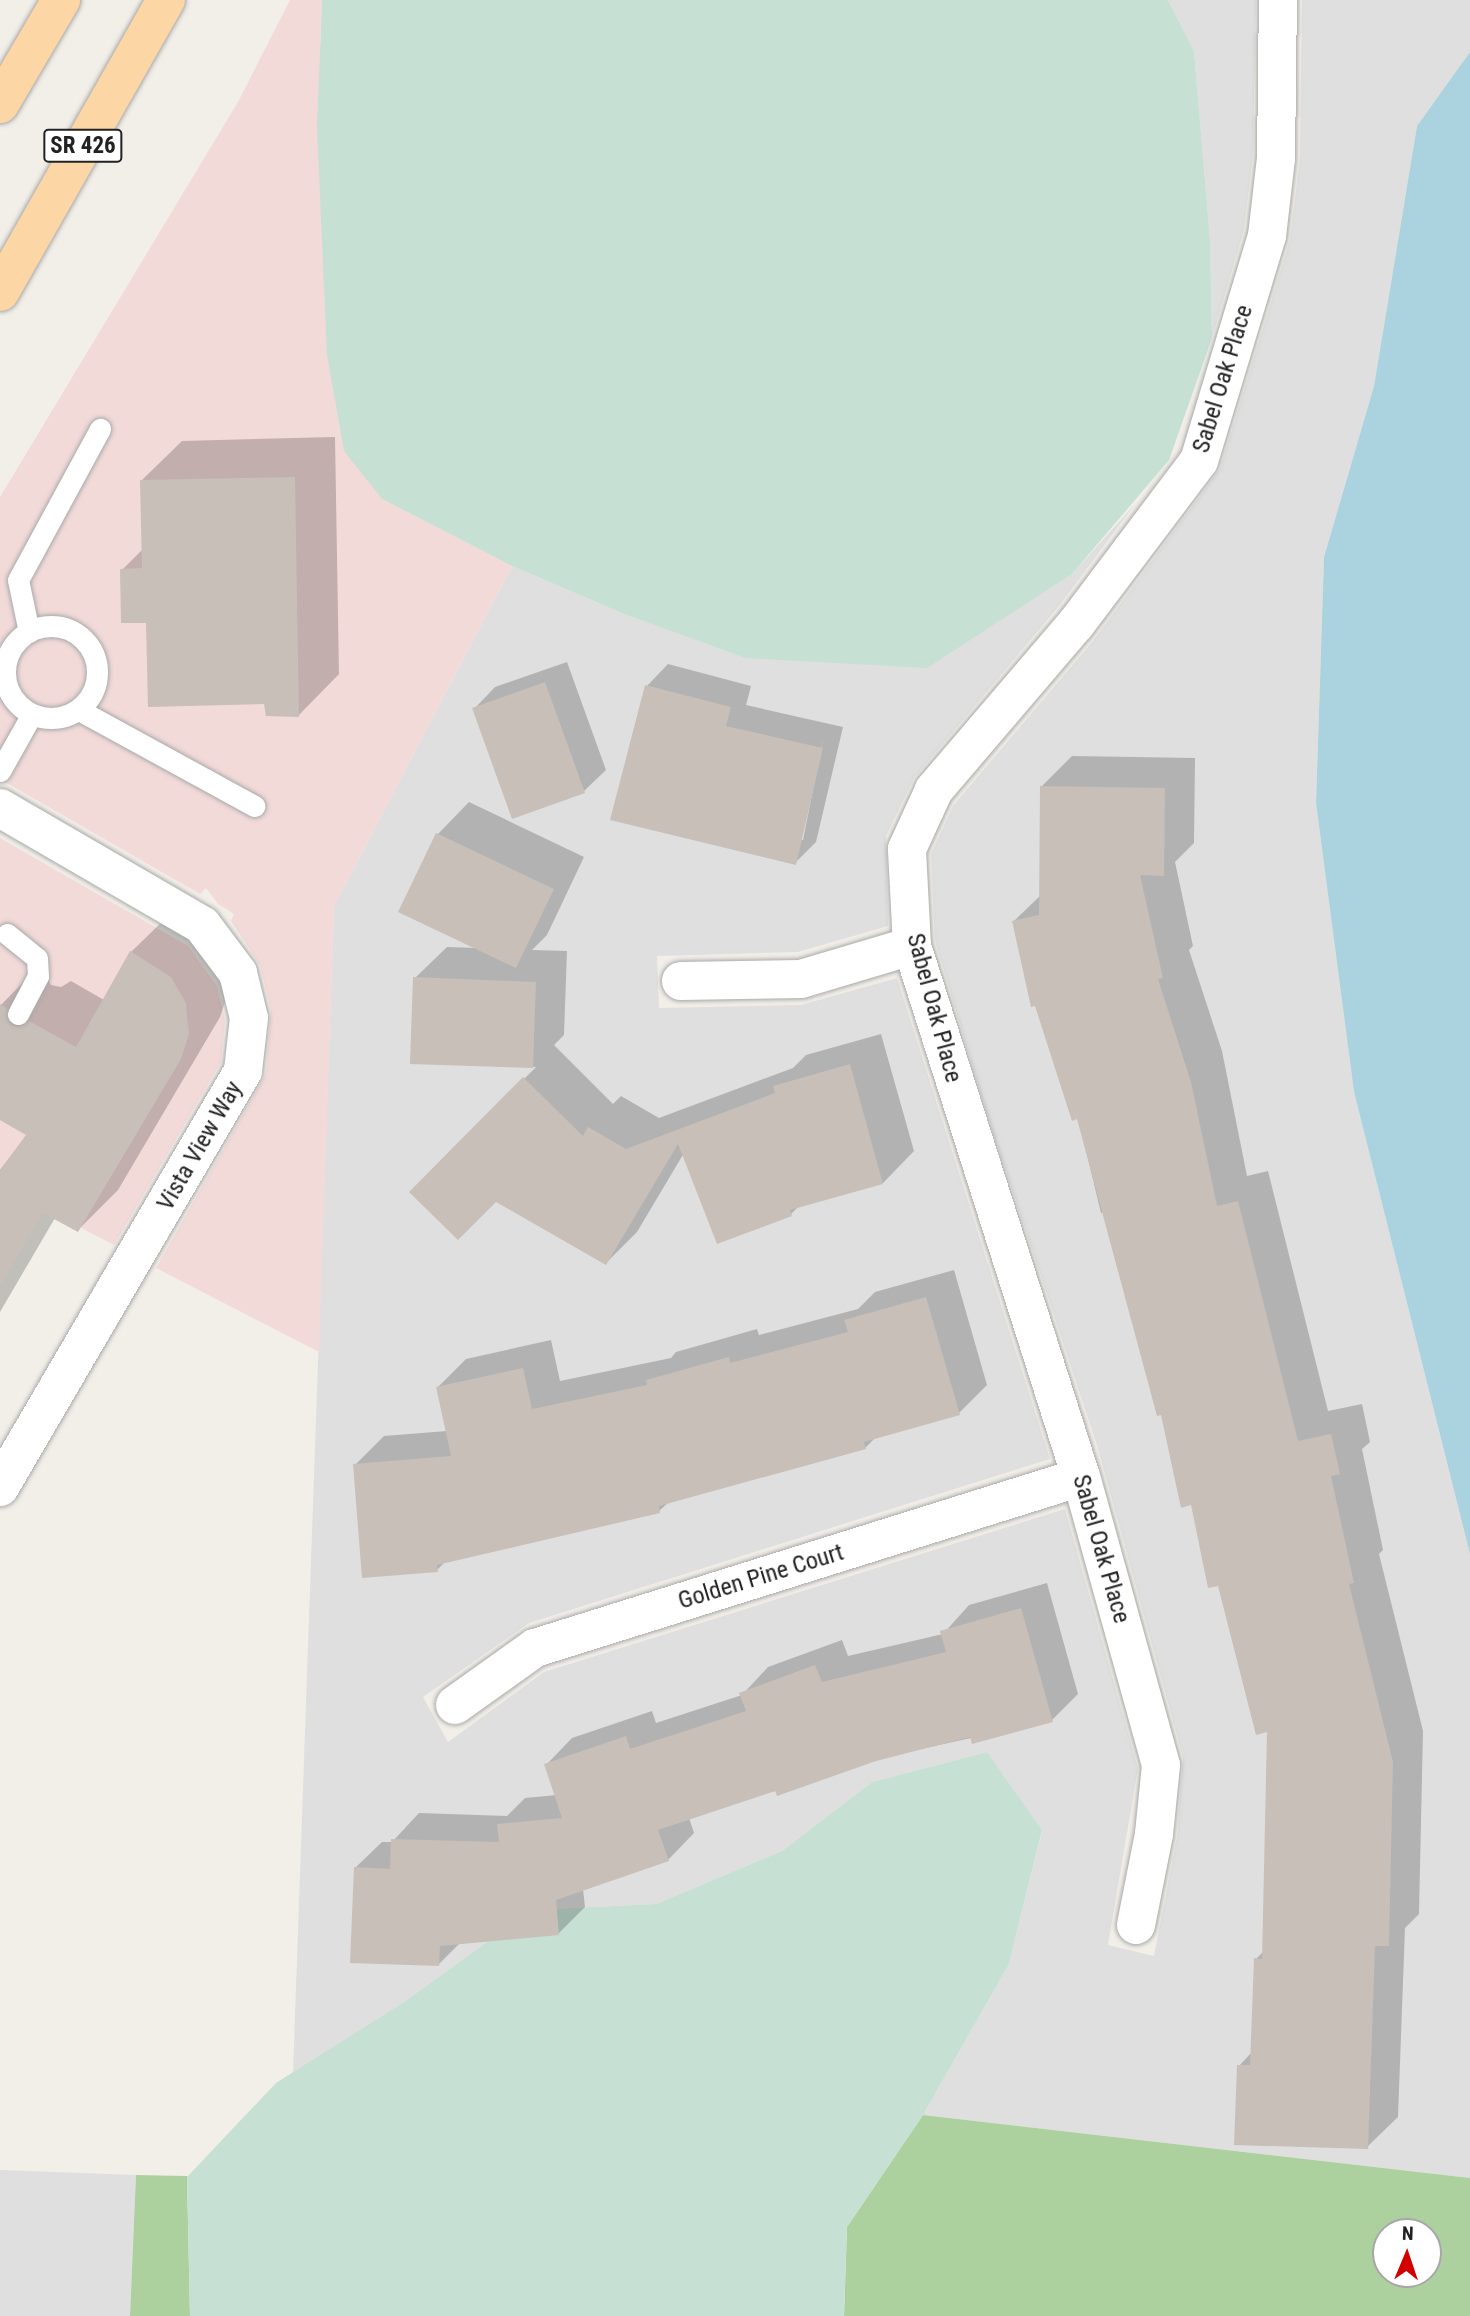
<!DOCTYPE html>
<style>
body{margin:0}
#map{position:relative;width:1470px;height:2316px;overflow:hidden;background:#f2efe9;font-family:"Roboto Condensed",sans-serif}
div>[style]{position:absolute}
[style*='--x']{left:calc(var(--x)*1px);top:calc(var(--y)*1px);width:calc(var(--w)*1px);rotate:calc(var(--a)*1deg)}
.residential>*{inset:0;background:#e0dfdf}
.commercial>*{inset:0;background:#f2dad9}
.forest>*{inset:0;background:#add19e}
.wetland>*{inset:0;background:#c6e0d4}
.water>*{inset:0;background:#aad3df}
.shadow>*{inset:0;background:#0003}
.building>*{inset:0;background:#c7bfb8}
.roads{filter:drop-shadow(0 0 2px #a9a9a9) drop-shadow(0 0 2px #a9a9a9)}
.service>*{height:21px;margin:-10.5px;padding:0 10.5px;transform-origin:10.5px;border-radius:10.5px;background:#fff}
.service>.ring{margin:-10.5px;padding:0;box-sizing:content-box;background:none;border:21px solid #fff;border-radius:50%}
.minor>*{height:38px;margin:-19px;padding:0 19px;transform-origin:19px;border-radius:19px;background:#fff}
.primary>*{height:38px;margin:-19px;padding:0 19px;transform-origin:19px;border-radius:19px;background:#fcd6a4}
span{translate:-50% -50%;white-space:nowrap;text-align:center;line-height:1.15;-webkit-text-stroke:5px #fff;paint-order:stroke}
.shield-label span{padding:2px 5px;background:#fff;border:2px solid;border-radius:5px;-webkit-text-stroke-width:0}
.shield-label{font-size:23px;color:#222;font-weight:700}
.street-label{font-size:24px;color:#222}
.north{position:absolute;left:1372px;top:2218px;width:70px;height:70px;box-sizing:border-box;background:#fff;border:2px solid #a7a7a7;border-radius:50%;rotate:2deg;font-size:19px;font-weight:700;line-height:28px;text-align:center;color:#222}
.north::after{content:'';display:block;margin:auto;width:24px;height:32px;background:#d40000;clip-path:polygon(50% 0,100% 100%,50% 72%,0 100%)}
</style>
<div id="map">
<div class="residential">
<div style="clip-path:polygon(1168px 0,1256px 0,1253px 155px,1244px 230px,1212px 338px,1210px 240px,1194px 51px)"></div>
<div style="clip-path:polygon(1302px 0,1470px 0,1470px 52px,1417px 126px,1374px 386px,1324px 557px,1316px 803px,1354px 1092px,1470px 1554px,1470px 2178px,923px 2115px,1009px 1964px,1042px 1831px,987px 1752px,872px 1782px,782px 1851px,656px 1904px,531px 1910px,404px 2002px,293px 2073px,334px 906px,512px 566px,624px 614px,745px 658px,1072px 574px,1135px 504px,1059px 606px,914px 778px,886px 836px,888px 926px,798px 952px,657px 956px,659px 1008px,801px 1005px,897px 978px,1050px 1459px,529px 1623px,423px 1697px,448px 1742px,544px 1672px,1065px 1509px,1138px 1768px,1108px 1945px,1154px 1956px,1177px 1837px,1183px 1757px,1097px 1445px,986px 1110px,935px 941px,931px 854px,953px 806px,1093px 641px,1220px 469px,1290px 240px,1300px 158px)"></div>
<div style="clip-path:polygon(0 2170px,136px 2175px,130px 2316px,0 2316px)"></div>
</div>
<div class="commercial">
<div style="clip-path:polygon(290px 0,322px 0,320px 44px,382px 499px,512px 566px,334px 906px,319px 1352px,156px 1268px,266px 1074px,271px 1010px,260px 965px,231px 921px,234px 914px,218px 904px,206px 888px,200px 894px,0 779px,0 497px,238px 102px)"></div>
<div style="clip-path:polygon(0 838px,188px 946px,217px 986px,225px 1020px,221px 1062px,114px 1245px,0 1186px)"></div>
</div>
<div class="forest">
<div style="clip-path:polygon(evenodd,923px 2115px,1470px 2178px,1470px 2316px,844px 2316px,847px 2227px,923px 2115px,1386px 2232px,1428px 2232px,1428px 2274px,1386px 2274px,1386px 2232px)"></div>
<div style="clip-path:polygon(136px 2175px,187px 2176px,190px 2316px,130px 2316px)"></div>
</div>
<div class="wetland">
<div style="clip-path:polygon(322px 0,1168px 0,1194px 51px,1210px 240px,1212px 338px,1169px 460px,1072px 574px,927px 668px,745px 658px,624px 614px,512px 566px,382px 499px,344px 451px,327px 355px,317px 127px)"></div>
<div style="clip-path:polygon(987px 1752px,1042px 1830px,1009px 1964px,923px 2115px,847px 2227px,844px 2316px,190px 2316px,187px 2177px,276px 2083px,404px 2002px,531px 1910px,656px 1904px,782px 1851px,872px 1782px)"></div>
</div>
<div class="water">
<div style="clip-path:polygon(1470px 52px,1470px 1554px,1354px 1092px,1316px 803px,1324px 557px,1374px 386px,1417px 126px)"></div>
</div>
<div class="shadow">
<div style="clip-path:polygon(335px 437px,339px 674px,299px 715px,266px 702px,148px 621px,122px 570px,143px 549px,141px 481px,182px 441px)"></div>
<div style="clip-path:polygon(567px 662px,606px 770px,584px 791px,513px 817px,474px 709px,495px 687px)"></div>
<div style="clip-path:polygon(evenodd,668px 664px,751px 686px,746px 705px,843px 727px,816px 842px,795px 863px,647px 686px,668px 664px,823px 739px,803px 840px,800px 840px,823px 739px)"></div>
<div style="clip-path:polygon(1072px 756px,1195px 758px,1194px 843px,1175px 862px,1193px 946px,1189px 950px,1222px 1051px,1247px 1176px,1268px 1171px,1328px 1411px,1362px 1404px,1370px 1442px,1362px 1449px,1383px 1550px,1379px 1554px,1423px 1731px,1419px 1914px,1405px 1928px,1398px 2117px,1367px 2147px,1239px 2066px,1252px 2052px,1256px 1959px,1264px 1951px,1269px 1730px,1163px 1413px,1105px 1212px,1101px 1213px,1078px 1117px,1014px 921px,1041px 895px,1041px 787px)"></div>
<div style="clip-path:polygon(469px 802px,584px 857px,547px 935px,532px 950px,567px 951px,564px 1035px,554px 1045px,613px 1104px,621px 1096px,659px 1118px,793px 1068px,806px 1055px,881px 1034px,914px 1151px,883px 1183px,799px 1206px,791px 1214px,684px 1153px,637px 1232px,606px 1263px,496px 1200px,411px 1192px,536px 1067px,412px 1062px,415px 978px,447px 947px,477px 948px,401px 911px,438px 834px)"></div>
<div style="clip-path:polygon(172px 912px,228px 993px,220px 1017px,118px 1190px,78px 1230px,55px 1218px,0 1312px,0 1170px,28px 1134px,0 1118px,0 1006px,41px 964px,51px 985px,61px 987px,71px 981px,104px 1000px,131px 952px)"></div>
<div style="clip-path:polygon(954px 1270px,987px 1385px,959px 1413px,876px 1437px,865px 1448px,669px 1502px,659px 1511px,445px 1562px,437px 1570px,355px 1465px,384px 1436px,447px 1431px,438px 1387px,466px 1359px,551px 1340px,560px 1381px,671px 1358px,676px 1352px,757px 1329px,759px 1335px,858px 1309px,875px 1292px)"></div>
<div style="clip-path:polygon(1047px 1583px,1078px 1694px,1052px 1720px,876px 1759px,689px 1818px,694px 1833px,668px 1860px,583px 1889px,585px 1907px,559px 1933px,460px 1943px,439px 1964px,355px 1868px,382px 1842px,392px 1842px,419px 1813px,507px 1816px,525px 1798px,557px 1795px,546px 1765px,572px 1738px,652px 1711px,656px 1723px,742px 1695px,768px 1667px,842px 1640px,848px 1656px,943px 1634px,969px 1605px)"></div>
</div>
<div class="building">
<div style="clip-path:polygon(295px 477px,299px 717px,266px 716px,264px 704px,148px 707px,146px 623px,121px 623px,120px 569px,142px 568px,140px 480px)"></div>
<div style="clip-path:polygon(545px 682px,585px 793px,512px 819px,472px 708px)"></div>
<div style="clip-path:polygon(645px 685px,731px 707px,726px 726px,823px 748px,796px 865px,610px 820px)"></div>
<div style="clip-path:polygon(1040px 786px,1165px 788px,1164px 876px,1140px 875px,1163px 978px,1158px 979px,1191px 1082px,1217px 1206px,1238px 1201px,1298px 1441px,1331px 1434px,1340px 1474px,1331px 1476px,1354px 1583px,1349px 1584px,1393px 1762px,1389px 1946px,1375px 1946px,1368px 2149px,1234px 2145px,1237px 2065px,1250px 2065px,1254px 1958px,1262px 1959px,1267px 1732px,1256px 1735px,1218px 1586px,1208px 1588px,1191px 1505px,1181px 1508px,1161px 1415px,1157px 1416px,1077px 1119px,1072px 1121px,1035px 1006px,1031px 1007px,1012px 921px,1039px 915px)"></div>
<div style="clip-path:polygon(436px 833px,554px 889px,516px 968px,398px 912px)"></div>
<div style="clip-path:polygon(130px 951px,171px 977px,186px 1003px,189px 1034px,181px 1059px,78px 1232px,43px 1213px,0 1286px,0 1170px,26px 1135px,0 1120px,0 1004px,7px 1008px,11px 1025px,19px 1027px,29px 1021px,76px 1047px)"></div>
<div style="clip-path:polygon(413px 977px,536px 982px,533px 1068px,410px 1064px)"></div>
<div style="clip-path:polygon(850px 1064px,883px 1184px,790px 1210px,792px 1216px,717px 1244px,678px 1144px,606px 1265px,496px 1202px,458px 1240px,409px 1192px,523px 1077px,583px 1136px,588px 1127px,626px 1149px,775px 1093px,773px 1086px)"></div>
<div style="clip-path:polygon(926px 1297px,960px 1415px,864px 1442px,866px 1449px,659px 1506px,660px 1513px,437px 1565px,438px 1572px,362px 1578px,353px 1464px,451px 1456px,436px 1387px,523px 1368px,532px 1409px,647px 1385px,646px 1380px,729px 1357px,730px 1363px,848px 1332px,844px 1320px)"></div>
<div style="clip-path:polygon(1021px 1608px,1053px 1722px,972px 1744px,970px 1737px,876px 1761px,777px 1796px,775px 1791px,658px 1830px,669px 1861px,556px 1900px,559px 1935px,440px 1946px,439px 1966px,350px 1963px,354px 1867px,390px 1869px,391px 1839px,499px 1842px,497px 1824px,562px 1818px,544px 1764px,626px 1736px,630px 1749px,746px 1711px,739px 1693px,815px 1665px,822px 1682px,946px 1652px,940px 1631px)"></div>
</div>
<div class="roads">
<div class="service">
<div class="ring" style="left:5px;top:626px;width:71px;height:71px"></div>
<div style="--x:29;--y:632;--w:53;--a:-101.9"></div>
<div style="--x:18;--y:580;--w:172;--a:-61.5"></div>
<div style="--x:79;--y:710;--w:200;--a:28.7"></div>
<div style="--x:0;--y:771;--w:65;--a:-60.7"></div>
<div style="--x:7;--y:934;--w:38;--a:39"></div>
<div style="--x:37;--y:958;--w:18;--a:87"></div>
<div style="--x:38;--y:976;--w:43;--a:117.8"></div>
</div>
<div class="minor">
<div style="--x:0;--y:808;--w:233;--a:30.1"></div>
<div style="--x:202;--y:925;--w:60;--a:53.1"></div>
<div style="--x:238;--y:973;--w:46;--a:76.3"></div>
<div style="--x:249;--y:1018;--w:53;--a:96.5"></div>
<div style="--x:243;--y:1071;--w:482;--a:120.3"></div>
<div style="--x:681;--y:981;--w:120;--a:-1"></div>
<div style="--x:801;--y:979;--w:116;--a:-16.6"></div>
<div style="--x:455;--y:1705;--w:98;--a:-35.5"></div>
<div style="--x:535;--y:1648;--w:572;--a:-17.39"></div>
<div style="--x:1136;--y:1925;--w:93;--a:-78.8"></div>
<div style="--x:1154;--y:1834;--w:69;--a:-84.2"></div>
<div style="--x:1161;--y:1765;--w:299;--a:-105.5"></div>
<div style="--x:1081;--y:1477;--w:557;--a:-107.65"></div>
<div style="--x:912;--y:946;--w:97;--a:-93"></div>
<div style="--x:907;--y:849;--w:65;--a:-65.4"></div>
<div style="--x:934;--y:790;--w:218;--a:-49.5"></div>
<div style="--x:1076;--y:624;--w:204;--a:-53"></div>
<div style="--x:1199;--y:461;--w:235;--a:-73.2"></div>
<div style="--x:1267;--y:236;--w:79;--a:-83.4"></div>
<div style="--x:1276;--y:158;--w:158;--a:-89.3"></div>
</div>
<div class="primary">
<div style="--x:0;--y:104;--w:121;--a:-59.6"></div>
<div style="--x:0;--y:292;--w:336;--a:-60.4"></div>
</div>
</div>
<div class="shield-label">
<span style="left:83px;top:146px">SR 426</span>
</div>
<div class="street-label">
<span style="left:1223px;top:379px;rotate:-73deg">Sabel Oak Place</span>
<span style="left:934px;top:1008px;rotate:75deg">Sabel Oak Place</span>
<span style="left:200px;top:1146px;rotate:-60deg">Vista View Way</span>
<span style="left:1101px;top:1549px;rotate:74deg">Sabel Oak Place</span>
<span style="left:761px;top:1577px;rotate:-17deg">Golden Pine Court</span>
</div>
<div class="north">N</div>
</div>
